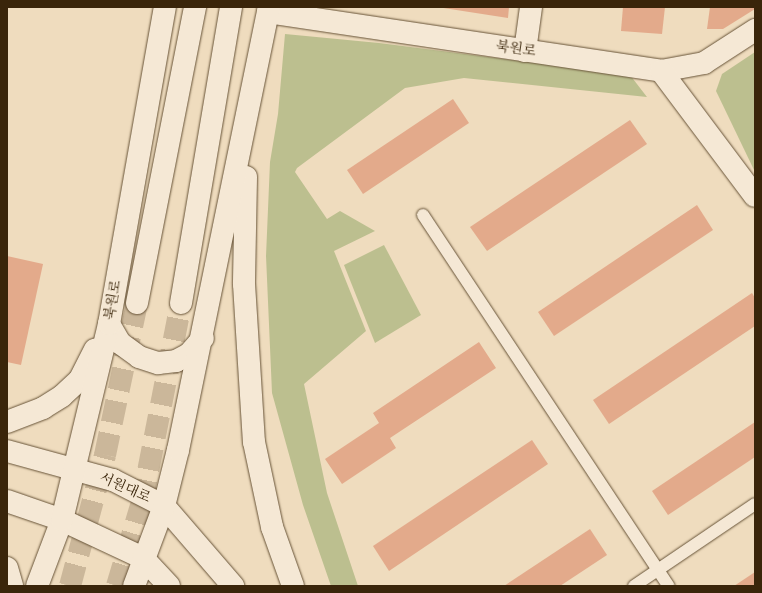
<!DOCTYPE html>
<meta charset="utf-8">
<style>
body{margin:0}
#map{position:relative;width:762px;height:593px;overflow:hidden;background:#efdcbe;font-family:"IM FELL English","Noto Serif KR",serif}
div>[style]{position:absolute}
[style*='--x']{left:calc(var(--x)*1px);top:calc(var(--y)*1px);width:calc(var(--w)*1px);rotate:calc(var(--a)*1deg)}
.green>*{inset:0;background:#bcbf8f}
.building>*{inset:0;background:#e3aa8b}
.tertiary-tunnel>*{height:22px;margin-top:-11px;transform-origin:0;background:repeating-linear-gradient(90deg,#cbb79a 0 22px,transparent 0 33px)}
.roads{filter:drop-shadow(0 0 1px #675337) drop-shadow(0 0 1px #675337)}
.service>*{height:12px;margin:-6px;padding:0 6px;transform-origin:6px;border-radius:6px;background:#f5e8d5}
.minor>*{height:22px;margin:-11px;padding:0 11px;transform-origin:11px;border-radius:11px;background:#f5e8d5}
.tertiary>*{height:22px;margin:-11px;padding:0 11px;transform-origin:11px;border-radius:11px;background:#f5e8d5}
span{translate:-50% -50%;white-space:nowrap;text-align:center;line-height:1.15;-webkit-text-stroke:3.5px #f5e8d5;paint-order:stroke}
.street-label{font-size:14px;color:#3a250a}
.frame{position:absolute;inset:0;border:8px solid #3a250a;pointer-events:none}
</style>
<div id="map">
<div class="green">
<div style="clip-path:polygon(285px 34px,379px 43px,630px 75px,647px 97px,464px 78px,405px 88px,297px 168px,295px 172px,327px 219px,340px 211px,375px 231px,334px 251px,366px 331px,304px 384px,327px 493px,358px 586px,331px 586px,303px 505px,272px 393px,266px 256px,270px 162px,278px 114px)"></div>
<div style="clip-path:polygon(755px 52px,755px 172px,716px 91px,722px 74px)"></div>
<div style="clip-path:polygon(384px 245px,421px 315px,375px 343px,344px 265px)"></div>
</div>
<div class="building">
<div style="clip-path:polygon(437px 7px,509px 7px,508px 18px)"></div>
<div style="clip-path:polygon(623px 7px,665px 7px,662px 34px,621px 31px)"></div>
<div style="clip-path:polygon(710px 7px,755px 7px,755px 9px,723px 29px,707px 29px)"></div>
<div style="clip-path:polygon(453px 99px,469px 123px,363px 194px,347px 170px)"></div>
<div style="clip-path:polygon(630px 120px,647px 144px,487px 251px,470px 227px)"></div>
<div style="clip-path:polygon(697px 205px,713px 230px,554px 336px,538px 312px)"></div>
<div style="clip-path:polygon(7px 256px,43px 264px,21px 365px,7px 362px)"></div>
<div style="clip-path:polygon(752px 293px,755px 298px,755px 326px,609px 424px,593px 400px)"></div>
<div style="clip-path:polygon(479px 342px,496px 368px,390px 438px,396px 448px,342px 484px,325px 459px,379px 423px,373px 413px)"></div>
<div style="clip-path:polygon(755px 422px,755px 457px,668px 515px,652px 491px)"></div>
<div style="clip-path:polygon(532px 440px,548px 464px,389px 571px,373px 546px)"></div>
<div style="clip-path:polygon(590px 529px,607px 555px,560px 586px,504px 586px)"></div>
<div style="clip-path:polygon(755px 572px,755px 586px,734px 586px)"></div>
</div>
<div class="tertiary-tunnel">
<div style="--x:70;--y:586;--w:136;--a:-75"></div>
<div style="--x:105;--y:455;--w:155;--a:-78.1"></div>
<div style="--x:117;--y:586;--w:88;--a:-73.4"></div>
<div style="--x:142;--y:502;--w:203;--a:-78.9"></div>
</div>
<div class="roads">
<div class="service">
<div style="--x:423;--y:215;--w:445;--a:56.5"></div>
<div style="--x:634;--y:586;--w:146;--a:-34.1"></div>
</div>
<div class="minor">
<div style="--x:268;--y:12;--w:397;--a:8.5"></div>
<div style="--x:661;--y:71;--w:44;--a:-10.5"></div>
<div style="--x:704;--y:63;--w:61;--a:-32.9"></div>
<div style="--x:525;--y:51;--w:44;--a:-82.2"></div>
<div style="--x:661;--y:71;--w:156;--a:53.1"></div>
</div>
<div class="tertiary">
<div style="--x:246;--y:177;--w:107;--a:91.1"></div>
<div style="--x:244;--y:284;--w:158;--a:86.4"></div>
<div style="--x:254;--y:442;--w:87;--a:78"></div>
<div style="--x:272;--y:527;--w:63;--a:70.4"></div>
<div style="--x:137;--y:303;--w:302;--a:-78.9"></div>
<div style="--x:181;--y:303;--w:300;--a:-80.4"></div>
<div style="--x:109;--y:324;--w:22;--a:60"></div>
<div style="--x:120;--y:343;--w:24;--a:36"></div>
<div style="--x:139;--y:357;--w:20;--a:18"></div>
<div style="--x:158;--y:363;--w:18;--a:-6"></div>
<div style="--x:176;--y:361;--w:15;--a:-28"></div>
<div style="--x:189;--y:354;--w:21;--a:-49"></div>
<div style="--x:7;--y:422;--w:39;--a:-21"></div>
<div style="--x:43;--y:408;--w:22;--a:-32"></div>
<div style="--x:62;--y:396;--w:25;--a:-43"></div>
<div style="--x:80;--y:379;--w:33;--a:-63"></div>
<div style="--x:7;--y:451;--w:110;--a:15.3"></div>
<div style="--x:113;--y:480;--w:57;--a:27"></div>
<div style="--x:164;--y:506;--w:106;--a:49.2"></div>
<div style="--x:7;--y:501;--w:58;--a:19.1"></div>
<div style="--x:62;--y:520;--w:89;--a:25.1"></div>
<div style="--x:143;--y:558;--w:38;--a:47"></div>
<div style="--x:7;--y:568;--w:19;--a:74"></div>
<div style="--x:37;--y:586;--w:71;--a:-69.3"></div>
<div style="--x:62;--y:520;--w:202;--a:-76.5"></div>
<div style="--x:109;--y:324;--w:322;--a:-80"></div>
<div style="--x:134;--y:586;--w:85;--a:-69.4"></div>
<div style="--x:164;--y:506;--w:58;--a:-76"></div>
<div style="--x:178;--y:450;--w:452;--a:-78.4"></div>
</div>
</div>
<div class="street-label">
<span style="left:516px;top:49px;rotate:8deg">북원로</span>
<span style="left:113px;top:300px;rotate:-80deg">북원로</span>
<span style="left:125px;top:488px;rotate:24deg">서원대로</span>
</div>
<div class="frame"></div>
</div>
